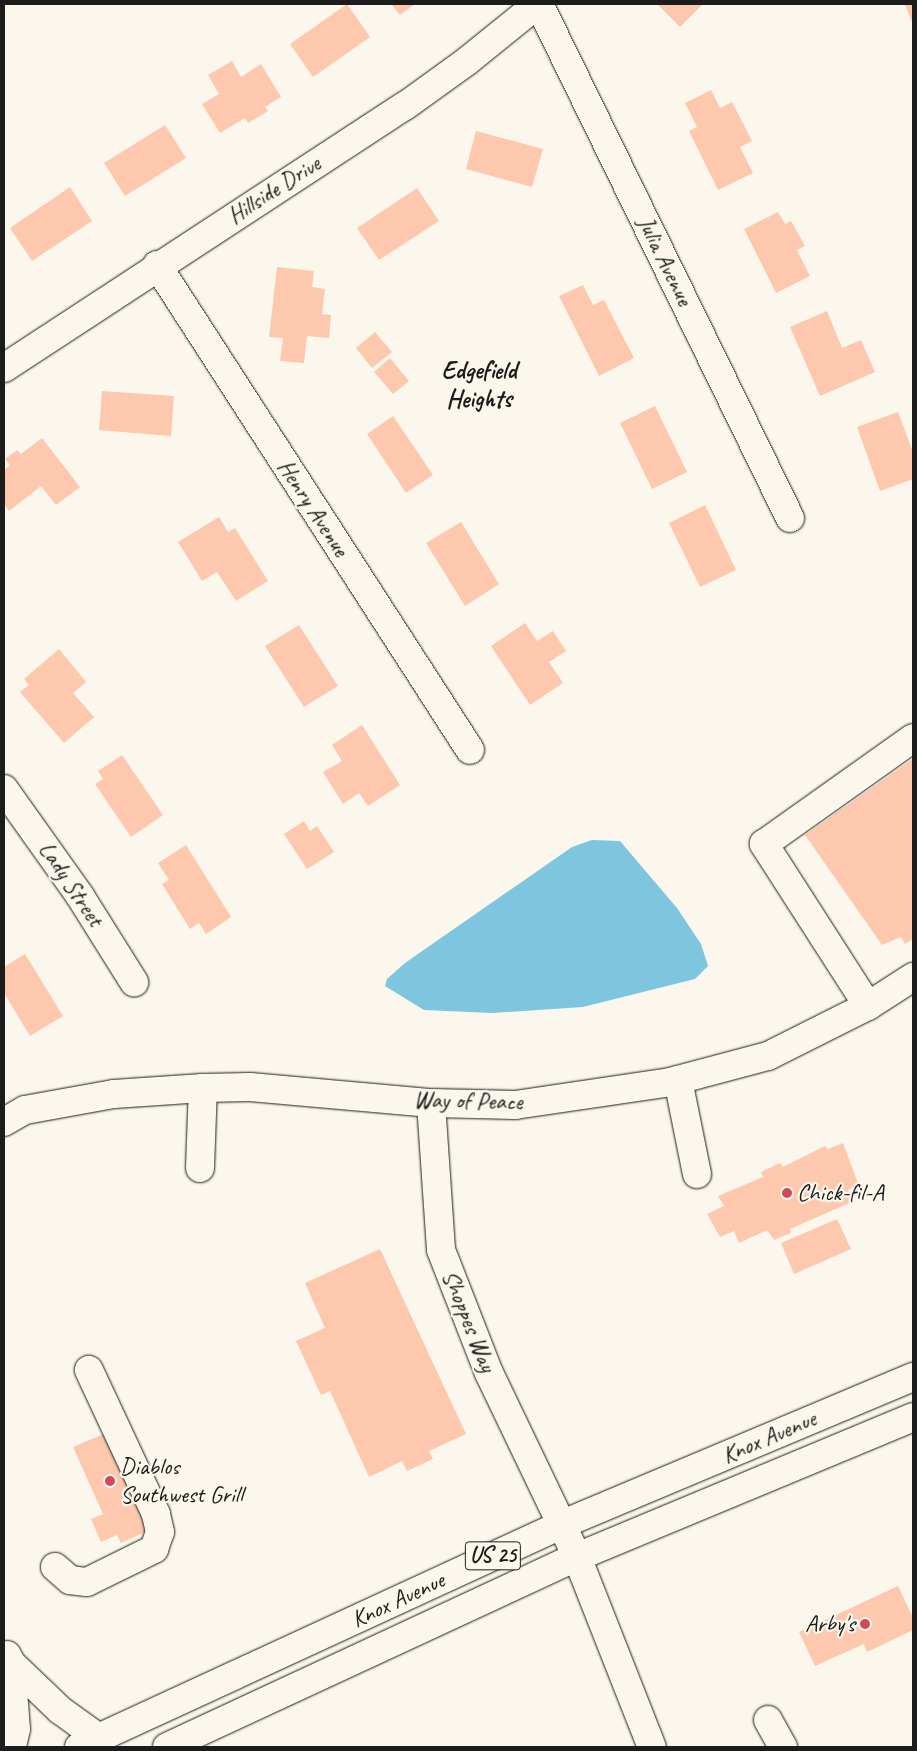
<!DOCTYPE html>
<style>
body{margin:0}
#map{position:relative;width:917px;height:1751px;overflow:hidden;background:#fbf7ec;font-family:Caveat,sans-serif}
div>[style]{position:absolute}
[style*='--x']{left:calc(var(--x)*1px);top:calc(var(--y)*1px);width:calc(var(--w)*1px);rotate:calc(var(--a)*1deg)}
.water>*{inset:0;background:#7ec6df}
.building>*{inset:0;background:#fdc8ae}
.roads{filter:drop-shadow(0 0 1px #1c1c1c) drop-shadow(0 0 1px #1c1c1c)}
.minor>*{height:28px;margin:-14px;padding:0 14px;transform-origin:14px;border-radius:14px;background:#fbf7ec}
.major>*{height:28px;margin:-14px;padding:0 14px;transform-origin:14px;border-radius:14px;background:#fbf7ec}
.dots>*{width:14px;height:14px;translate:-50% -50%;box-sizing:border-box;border:2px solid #fbf7ec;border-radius:50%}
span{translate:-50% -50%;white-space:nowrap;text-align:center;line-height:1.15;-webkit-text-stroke:4.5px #fbf7ec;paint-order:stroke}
.shield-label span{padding:1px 4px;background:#fbf7ec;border:1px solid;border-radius:4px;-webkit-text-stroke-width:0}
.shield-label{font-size:22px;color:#1c1c1c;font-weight:700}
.street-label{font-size:24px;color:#1c1c1c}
.poi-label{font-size:24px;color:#1c1c1c}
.left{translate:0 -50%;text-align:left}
.right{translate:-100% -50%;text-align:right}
.neighbourhood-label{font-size:25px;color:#1c1c1c;font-weight:700}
.frame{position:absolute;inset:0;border:5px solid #1c1c1c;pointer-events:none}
</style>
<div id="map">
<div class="water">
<div style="clip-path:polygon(592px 840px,620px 841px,677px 908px,701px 944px,708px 966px,695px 979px,583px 1007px,492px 1013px,424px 1010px,385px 986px,387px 979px,405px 963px,572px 847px)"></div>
</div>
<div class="building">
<div style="clip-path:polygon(347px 4px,370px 37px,313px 77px,290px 44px)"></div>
<div style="clip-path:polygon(391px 4px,415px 4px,400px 15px)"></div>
<div style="clip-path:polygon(657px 4px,703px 4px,680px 27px)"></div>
<div style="clip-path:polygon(905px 4px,913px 4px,913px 25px)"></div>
<div style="clip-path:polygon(232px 61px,241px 77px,261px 64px,281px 97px,265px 107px,268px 111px,248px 123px,245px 118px,220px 133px,202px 104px,219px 94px,208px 75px)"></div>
<div style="clip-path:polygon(711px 90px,720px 108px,732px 102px,752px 141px,740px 147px,753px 173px,718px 190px,689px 131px,697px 127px,685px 103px)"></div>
<div style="clip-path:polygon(165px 125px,186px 158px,125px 196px,104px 163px)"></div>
<div style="clip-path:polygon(476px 131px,543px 149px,532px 187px,466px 169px)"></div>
<div style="clip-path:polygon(70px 187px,92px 221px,32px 261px,10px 228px)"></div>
<div style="clip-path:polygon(417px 188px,439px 221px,379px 260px,357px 228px)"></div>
<div style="clip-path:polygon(778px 212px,785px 224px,791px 221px,805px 246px,797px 250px,810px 276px,776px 293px,744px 229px)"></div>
<div style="clip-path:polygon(277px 267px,314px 271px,312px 287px,325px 289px,322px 314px,331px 315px,329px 338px,307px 336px,304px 363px,280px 361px,283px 338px,269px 337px)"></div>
<div style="clip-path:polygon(583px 285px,593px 305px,604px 300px,634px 358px,599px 376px,559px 296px)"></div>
<div style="clip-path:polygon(827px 311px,842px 348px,861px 340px,875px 372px,820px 396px,790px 327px)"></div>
<div style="clip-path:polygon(375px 332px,392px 352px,372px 368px,356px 348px)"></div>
<div style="clip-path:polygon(390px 358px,409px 381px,393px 394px,374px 372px)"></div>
<div style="clip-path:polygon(102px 391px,174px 396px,171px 436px,99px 430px)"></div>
<div style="clip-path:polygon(655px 406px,687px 472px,652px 489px,620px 423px)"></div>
<div style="clip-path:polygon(898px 412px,913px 452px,913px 479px,880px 491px,857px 427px)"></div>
<div style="clip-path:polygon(393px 416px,433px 475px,406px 493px,367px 434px)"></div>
<div style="clip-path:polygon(42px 438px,80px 487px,56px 505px,41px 486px,9px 511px,4px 504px,4px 470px,10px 465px,5px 459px,17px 450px,21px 454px)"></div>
<div style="clip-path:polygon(705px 505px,736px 570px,700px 587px,669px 523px)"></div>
<div style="clip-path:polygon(219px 517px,228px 532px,235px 528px,268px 581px,236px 601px,217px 572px,202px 581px,178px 542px)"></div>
<div style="clip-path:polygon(461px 522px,499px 584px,465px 606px,426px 543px)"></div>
<div style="clip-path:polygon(525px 623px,537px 641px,553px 631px,566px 651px,549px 662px,563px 683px,530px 705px,491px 646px)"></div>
<div style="clip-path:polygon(299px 625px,338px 686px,304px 707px,265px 646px)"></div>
<div style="clip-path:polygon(59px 649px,86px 682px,73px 693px,94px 717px,64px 743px,20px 692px,29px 685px,24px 679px)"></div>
<div style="clip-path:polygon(362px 725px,400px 785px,368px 806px,359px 793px,343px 804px,323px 772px,342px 761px,332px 745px)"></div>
<div style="clip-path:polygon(122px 755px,163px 815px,131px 837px,95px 784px,103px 779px,98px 771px)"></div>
<div style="clip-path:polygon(913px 759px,913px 939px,905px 944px,901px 937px,882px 945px,805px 835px)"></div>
<div style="clip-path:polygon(304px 821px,310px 831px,317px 826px,334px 852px,307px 869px,284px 834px)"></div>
<div style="clip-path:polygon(186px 845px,231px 917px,206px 934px,199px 923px,190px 929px,162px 884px,169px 880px,158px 863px)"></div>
<div style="clip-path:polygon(25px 954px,63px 1016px,30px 1036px,4px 993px,4px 967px)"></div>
<div style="clip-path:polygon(843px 1143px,859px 1186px,848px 1190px,854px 1201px,790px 1229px,791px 1233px,774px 1240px,767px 1230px,739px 1243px,734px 1231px,720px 1237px,707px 1214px,724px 1206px,718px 1196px,763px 1177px,761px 1172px,780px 1163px,783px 1167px,825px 1146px,828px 1149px)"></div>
<div style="clip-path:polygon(837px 1219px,851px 1249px,794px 1274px,781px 1243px)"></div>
<div style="clip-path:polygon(380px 1249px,466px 1434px,429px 1451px,433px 1459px,407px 1471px,402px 1461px,369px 1477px,330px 1391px,321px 1395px,296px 1341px,325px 1328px,305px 1283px)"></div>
<div style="clip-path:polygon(111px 1431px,154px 1528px,121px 1543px,117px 1535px,101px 1542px,91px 1519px,103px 1514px,73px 1447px)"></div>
<div style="clip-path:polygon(898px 1586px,913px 1618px,913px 1630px,867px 1652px,864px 1644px,815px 1666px,799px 1632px)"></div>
</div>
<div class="roads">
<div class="minor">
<div style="--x:539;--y:4;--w:572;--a:63.97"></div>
<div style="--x:157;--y:265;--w:577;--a:57.16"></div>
<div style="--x:4;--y:368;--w:479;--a:-33.2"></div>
<div style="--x:405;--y:106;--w:75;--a:-35.8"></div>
<div style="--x:466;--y:62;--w:92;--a:-38.9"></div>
<div style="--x:4;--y:789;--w:131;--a:54.6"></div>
<div style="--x:80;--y:896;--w:102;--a:57.9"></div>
<div style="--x:868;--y:1006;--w:193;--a:-122.7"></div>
<div style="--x:764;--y:844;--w:183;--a:-35.4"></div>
<div style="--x:678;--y:1080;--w:96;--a:78.6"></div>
<div style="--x:431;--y:1103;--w:147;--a:86.1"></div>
<div style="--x:441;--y:1250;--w:132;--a:68.7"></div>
<div style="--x:489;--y:1373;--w:204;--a:64.4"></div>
<div style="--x:577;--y:1557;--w:204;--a:68.5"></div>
<div style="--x:4;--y:1122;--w:24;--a:-30"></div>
<div style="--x:25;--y:1110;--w:90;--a:-10.2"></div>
<div style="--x:114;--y:1094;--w:89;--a:-3.9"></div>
<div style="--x:203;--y:1088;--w:47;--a:-1.2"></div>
<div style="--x:250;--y:1087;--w:182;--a:5.1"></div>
<div style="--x:431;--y:1103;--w:84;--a:1.4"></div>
<div style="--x:515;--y:1105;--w:157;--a:-8.4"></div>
<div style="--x:670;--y:1082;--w:101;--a:-14.9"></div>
<div style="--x:768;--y:1056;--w:112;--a:-26.6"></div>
<div style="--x:868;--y:1006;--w:54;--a:-32.8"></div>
<div style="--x:200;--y:1168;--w:80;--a:-87.9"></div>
<div style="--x:55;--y:1567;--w:20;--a:41"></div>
<div style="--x:70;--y:1580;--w:17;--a:7"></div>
<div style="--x:87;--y:1582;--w:75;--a:-26.2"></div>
<div style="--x:154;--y:1549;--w:18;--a:-71"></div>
<div style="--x:160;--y:1532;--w:18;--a:-103"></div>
<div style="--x:156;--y:1514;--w:159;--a:-115"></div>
<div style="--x:7;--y:1655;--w:9;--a:63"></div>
<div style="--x:11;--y:1663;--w:66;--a:85.7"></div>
<div style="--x:16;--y:1729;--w:18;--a:103"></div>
<div style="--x:11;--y:1663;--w:68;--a:43.8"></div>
<div style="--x:60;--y:1710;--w:48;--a:35.7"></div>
<div style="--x:768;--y:1720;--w:31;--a:61"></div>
</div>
<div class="major">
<div style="--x:79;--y:1747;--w:533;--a:-24.74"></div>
<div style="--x:563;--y:1524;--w:380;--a:-22.8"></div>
<div style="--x:167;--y:1747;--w:452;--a:-24.9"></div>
<div style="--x:577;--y:1557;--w:364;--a:-22.6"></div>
</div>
</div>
<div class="dots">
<div style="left:787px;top:1193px;background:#d1495b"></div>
<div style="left:110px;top:1481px;background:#d1495b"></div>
<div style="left:865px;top:1624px;background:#d1495b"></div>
</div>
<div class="shield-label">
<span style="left:493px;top:1556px">US 25</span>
</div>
<div class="street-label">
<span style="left:274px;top:190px;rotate:-33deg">Hillside Drive</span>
<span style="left:665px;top:261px;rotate:64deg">Julia Avenue</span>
<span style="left:313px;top:508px;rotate:57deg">Henry Avenue</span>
<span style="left:71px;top:884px;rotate:56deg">Lady Street</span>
<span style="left:468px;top:1101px;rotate:1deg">Way of Peace</span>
<span style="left:469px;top:1321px;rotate:68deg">Shoppes Way</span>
<span style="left:769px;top:1437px;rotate:-23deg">Knox Avenue</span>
<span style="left:398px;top:1600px;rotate:-25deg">Knox Avenue</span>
</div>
<div class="poi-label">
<span class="left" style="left:797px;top:1193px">Chick-fil-A</span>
<span class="left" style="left:120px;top:1481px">Diablos<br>Southwest Grill</span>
<span class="right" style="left:855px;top:1624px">Arby's</span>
</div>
<div class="neighbourhood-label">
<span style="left:479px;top:385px">Edgefield<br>Heights</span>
</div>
<div class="frame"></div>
</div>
